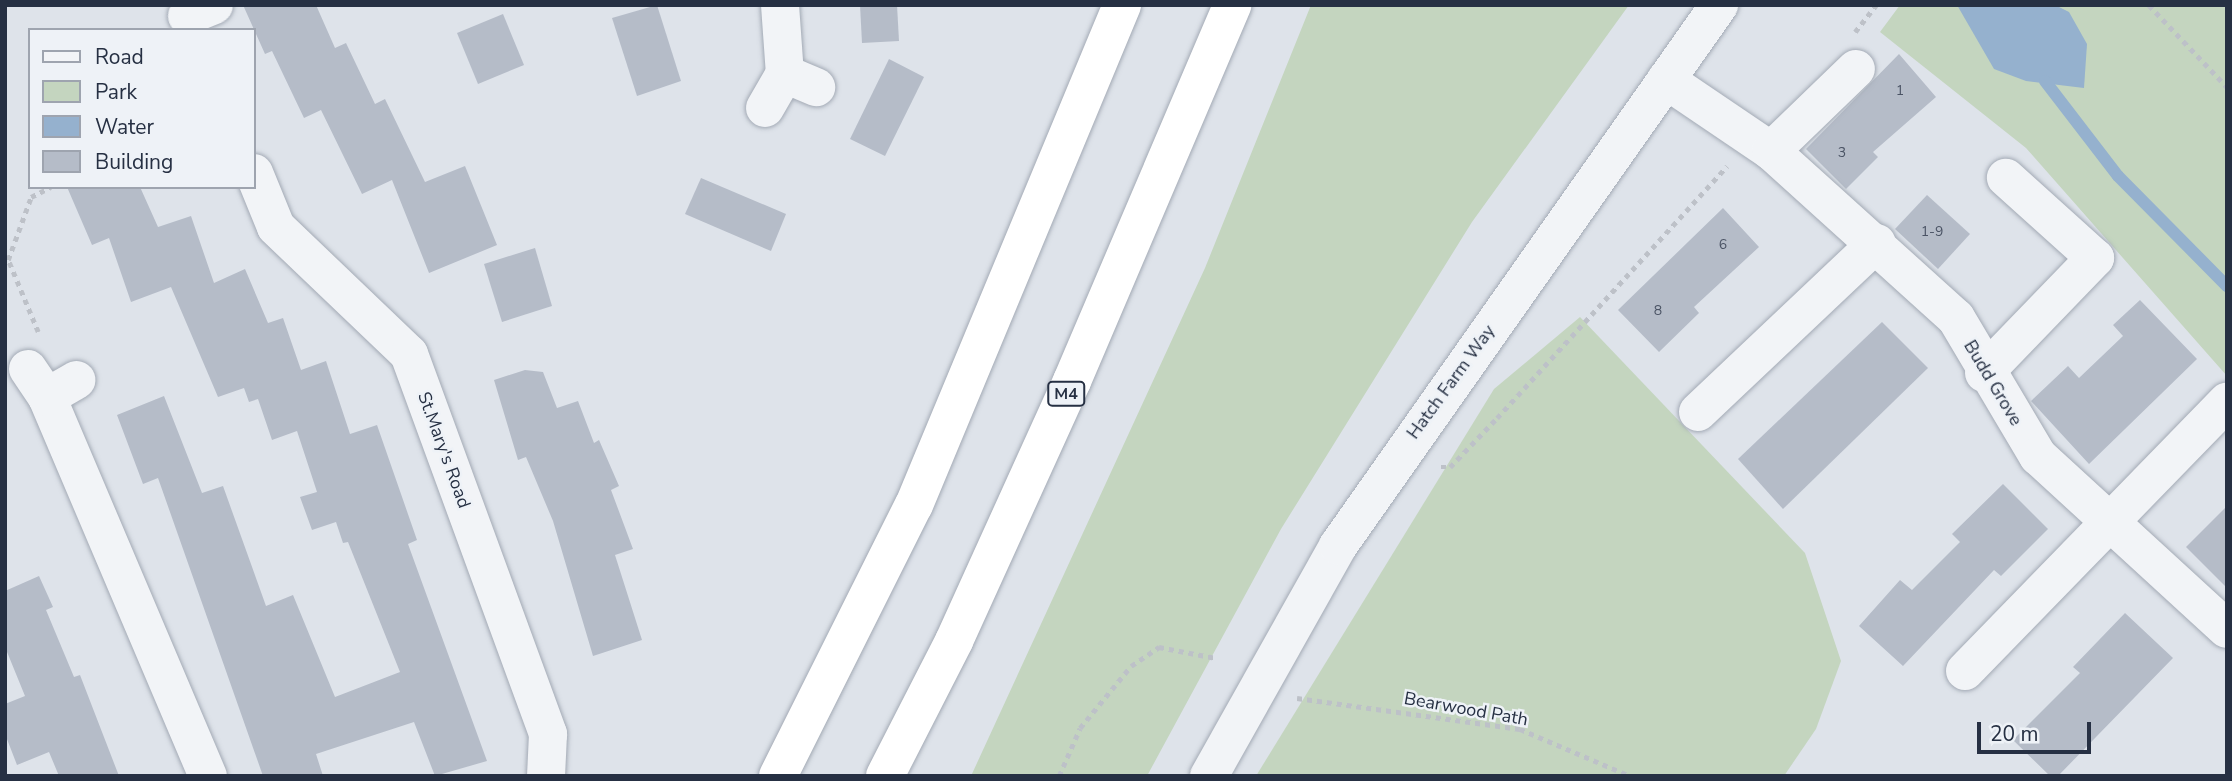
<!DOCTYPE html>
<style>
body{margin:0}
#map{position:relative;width:2232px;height:781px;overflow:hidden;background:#dee3ea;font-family:"Nunito Sans",sans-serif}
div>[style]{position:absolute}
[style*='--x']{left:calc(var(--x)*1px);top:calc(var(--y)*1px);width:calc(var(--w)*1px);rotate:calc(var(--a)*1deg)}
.green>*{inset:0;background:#c4d5bf}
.water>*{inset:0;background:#95b1ce}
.stream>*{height:12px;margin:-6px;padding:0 6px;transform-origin:6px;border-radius:6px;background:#95b1ce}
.building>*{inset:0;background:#b5bcc8}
.path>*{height:4.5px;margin-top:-2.25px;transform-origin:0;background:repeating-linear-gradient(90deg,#bdc1c8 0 5px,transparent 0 10px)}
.roads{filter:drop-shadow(0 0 2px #a3aab5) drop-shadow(0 0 2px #a3aab5)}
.minor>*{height:38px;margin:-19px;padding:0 19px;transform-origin:19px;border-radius:19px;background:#f2f4f7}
.highway>*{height:38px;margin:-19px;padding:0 19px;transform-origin:19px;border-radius:19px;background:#fff}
span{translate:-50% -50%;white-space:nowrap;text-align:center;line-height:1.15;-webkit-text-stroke:5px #eef2f7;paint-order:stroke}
.number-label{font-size:14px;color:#4a5364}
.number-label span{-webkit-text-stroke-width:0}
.shield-label span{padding:2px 5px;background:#eef2f7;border:2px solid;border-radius:5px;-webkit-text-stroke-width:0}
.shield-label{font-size:16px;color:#263043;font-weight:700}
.street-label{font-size:18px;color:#263043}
.frame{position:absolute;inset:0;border:7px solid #263043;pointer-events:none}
.legend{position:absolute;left:28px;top:28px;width:228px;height:161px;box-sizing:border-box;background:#eef2f7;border:2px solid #9ea4af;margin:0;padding:9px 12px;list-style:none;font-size:21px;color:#263043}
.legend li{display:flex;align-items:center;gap:14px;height:35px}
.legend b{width:35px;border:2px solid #9ea4af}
.scale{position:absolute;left:1977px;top:722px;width:114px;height:32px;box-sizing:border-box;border:4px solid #263043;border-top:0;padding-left:9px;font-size:21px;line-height:24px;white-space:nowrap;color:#263043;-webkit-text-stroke:5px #eef2f7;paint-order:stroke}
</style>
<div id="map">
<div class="green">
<div style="clip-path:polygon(1311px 5px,1629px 5px,1472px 222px,1281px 529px,1147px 776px,971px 776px,1205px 268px)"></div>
<div style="clip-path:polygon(1900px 5px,2227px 5px,2227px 376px,2026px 148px,1880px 32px)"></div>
<div style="clip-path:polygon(1580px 317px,1805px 553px,1841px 661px,1816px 729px,1784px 776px,1256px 776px,1494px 389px)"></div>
</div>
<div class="water">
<div style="clip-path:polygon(1957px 5px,2055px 5px,2069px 12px,2087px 44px,2084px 88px,2026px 81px,1994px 69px)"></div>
</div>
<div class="stream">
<div style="--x:2045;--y:81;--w:120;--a:52.5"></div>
<div style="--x:2118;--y:176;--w:155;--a:45.3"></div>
</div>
<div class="building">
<div style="clip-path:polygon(243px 5px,316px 5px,335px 48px,346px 43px,375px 104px,385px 99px,425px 182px,465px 166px,497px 245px,429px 273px,392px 180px,362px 194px,321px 110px,304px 118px,272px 51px,265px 54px)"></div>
<div style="clip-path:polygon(657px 5px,681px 81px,637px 96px,612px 18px)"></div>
<div style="clip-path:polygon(860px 5px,897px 5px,899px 41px,862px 43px)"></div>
<div style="clip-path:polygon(503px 14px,524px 65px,478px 84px,457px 33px)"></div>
<div style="clip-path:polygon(1899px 54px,1936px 97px,1873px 152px,1878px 157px,1846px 189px,1806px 149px)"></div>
<div style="clip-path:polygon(889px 59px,924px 77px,885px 156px,850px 139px)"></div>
<div style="clip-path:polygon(701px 178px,786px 214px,771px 251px,685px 214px)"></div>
<div style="clip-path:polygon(67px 187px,140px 187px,158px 227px,191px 216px,214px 283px,245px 269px,268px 323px,283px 318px,301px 370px,326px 361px,350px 434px,377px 425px,417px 540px,408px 544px,487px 761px,435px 776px,414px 722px,316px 754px,323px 776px,263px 776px,158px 478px,143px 484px,117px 415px,164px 396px,202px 493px,223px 486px,266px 606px,293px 595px,335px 697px,400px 672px,348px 542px,343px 543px,336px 522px,312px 530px,300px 497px,317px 492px,297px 431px,272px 440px,258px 399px,249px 402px,244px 388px,218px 397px,171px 287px,131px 302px,109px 238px,92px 245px)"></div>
<div style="clip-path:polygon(1927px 195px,1970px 234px,1938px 269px,1895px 229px)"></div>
<div style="clip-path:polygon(1723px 208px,1759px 247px,1694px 307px,1699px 313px,1659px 352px,1618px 310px)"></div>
<div style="clip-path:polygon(535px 248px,552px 306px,502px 322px,484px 264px)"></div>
<div style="clip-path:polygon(2140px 300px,2197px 359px,2089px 464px,2031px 401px,2068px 366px,2079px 378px,2123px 336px,2113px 325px)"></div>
<div style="clip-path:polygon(1882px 322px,1928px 368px,1783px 509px,1738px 459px)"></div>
<div style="clip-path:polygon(525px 370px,543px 372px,557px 408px,578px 401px,594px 443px,599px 440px,619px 486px,611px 490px,633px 549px,615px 555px,642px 640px,593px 656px,553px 521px,526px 457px,518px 460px,494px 380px)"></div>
<div style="clip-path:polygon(2003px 484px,2048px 529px,2001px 576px,1994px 570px,1903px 666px,1859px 626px,1900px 580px,1912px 590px,1960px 542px,1952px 534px)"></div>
<div style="clip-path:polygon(2227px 506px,2227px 588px,2186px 547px)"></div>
<div style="clip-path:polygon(39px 576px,53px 607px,46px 610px,74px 677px,80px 675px,119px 776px,59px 776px,49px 752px,17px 765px,5px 734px,5px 704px,25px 696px,5px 647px,5px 591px)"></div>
<div style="clip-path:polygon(2125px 613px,2173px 658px,2058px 776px,2050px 776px,2013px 740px,2080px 673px,2073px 667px)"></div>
</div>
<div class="path">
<div style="--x:2149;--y:5;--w:113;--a:46.4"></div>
<div style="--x:1855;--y:32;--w:34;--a:-52"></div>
<div style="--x:38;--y:332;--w:78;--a:-112.6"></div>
<div style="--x:8;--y:260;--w:67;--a:-69.9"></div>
<div style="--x:31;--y:197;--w:22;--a:-27"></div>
<div style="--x:1441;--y:467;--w:9;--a:0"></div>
<div style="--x:1450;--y:467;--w:68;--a:-46.2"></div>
<div style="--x:1497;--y:418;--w:341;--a:-47.6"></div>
<div style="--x:1297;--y:698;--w:225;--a:7.9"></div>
<div style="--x:1520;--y:729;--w:120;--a:23.1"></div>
<div style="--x:1059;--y:776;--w:52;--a:-66.4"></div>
<div style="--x:1080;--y:728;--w:80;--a:-50.6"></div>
<div style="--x:1131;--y:666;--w:34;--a:-34"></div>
<div style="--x:1159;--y:647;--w:58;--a:10.9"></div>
</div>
<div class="roads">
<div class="minor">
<div style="--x:780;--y:5;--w:69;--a:85.9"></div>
<div style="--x:785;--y:74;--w:34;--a:23"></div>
<div style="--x:187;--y:16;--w:29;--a:-22"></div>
<div style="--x:1666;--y:80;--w:127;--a:34.1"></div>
<div style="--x:1771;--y:151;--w:249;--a:42.1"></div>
<div style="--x:1956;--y:318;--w:161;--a:59.3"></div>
<div style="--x:2038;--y:456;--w:256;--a:42.5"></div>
<div style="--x:765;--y:108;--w:39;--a:-60"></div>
<div style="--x:1771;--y:151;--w:118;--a:-44"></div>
<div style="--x:254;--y:173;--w:58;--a:67.8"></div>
<div style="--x:276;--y:227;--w:184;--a:43.7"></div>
<div style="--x:409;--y:354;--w:405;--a:69.9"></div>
<div style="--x:548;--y:734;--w:42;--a:92.7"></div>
<div style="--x:28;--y:369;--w:34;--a:56"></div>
<div style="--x:47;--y:397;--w:412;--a:67"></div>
<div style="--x:1984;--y:373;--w:160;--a:-46"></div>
<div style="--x:2095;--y:258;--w:120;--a:-138"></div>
<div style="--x:47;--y:397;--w:34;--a:-30"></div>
<div style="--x:1698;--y:412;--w:246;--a:-43.4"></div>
<div style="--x:1965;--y:671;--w:376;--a:-45.8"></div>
<div style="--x:1209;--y:776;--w:264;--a:-60.7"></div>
<div style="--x:1338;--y:546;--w:662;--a:-54.84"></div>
</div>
<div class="highway">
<div style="--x:778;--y:776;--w:303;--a:-63.4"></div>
<div style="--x:914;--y:505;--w:542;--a:-67.41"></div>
<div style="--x:885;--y:776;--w:152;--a:-62.9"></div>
<div style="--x:954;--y:641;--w:286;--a:-65.6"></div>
<div style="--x:1072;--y:381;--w:409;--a:-66.9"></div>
</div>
</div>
<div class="number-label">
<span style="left:1900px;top:91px">1</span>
<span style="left:1842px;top:153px">3</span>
<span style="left:1932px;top:232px">1-9</span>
<span style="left:1723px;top:245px">6</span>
<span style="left:1658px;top:311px">8</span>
</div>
<div class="shield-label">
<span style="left:1066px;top:394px">M4</span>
</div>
<div class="street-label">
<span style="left:1451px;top:382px;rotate:-54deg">Hatch Farm Way</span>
<span style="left:1993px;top:383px;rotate:59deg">Budd Grove</span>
<span style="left:444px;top:450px;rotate:70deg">St.Mary's Road</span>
<span style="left:1466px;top:709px;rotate:10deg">Bearwood Path</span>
</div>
<div class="frame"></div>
<ul class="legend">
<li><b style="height:9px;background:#f2f4f7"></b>Road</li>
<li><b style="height:19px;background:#c4d5bf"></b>Park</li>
<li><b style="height:19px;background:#95b1ce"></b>Water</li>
<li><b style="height:19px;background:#b5bcc8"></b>Building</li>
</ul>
<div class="scale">20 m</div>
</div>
